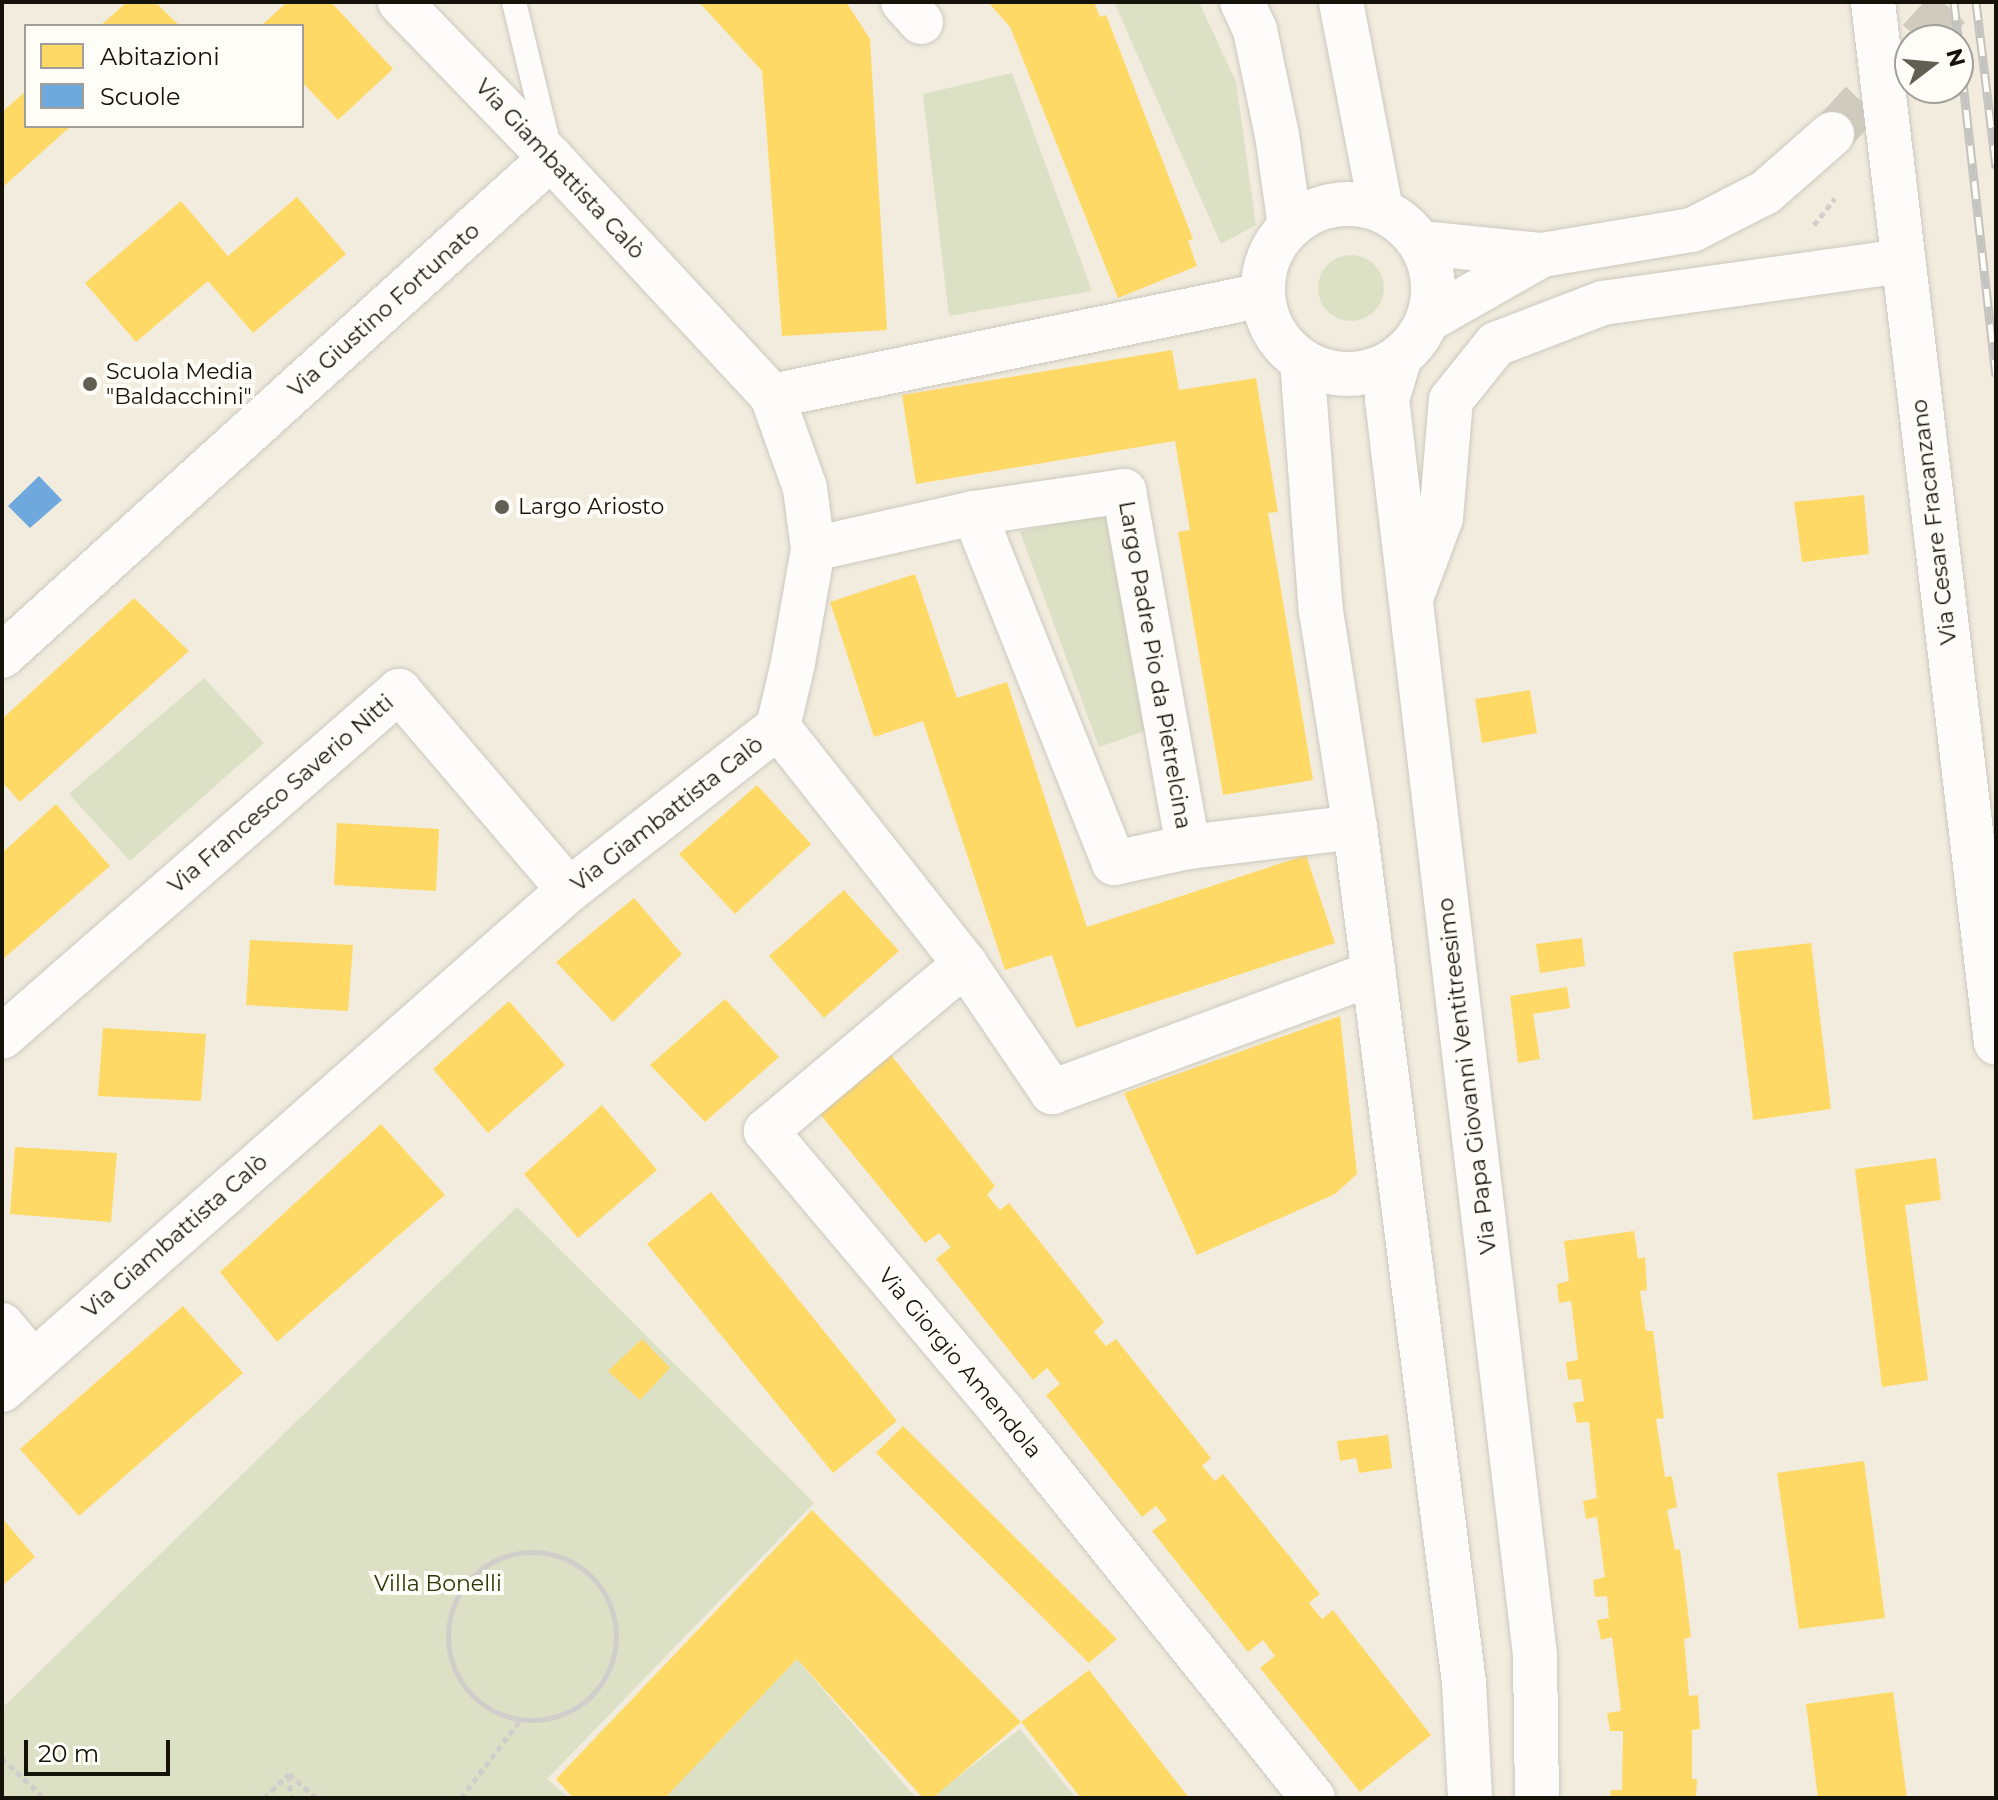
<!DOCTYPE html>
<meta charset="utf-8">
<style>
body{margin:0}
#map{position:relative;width:1998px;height:1800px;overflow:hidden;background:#f1ecde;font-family:Montserrat,sans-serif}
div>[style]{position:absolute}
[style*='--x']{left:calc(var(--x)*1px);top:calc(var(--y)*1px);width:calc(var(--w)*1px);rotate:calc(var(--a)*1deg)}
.green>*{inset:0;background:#dce0c5}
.round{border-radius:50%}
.homes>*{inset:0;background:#ffd966}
.schools>*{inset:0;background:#6fa8dc}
.minor-tunnel>*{height:44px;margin-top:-22px;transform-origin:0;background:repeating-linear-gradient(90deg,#d0cbbe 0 44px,transparent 0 66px)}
.path>*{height:5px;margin-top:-2.5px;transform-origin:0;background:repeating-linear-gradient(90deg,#d0ceca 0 6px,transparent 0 10px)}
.path>.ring{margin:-2.5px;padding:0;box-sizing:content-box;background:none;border:5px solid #d0ceca;border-radius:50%}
.roads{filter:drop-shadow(0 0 2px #ccc8be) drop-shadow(0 0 2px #ccc8be)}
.service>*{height:24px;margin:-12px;padding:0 12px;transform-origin:12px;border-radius:12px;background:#fdfcfa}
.minor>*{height:44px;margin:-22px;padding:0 22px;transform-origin:22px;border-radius:22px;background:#fdfcfa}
.minor>.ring{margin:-22px;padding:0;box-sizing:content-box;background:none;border:44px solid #fdfcfa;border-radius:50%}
.tertiary>*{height:44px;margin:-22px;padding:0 22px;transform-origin:22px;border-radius:22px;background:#fdfcfa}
.rail>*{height:9px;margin-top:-4.5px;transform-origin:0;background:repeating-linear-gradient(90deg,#fffdf8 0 18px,#c4c3bf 0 36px);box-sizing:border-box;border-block:2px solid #c4c3bf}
.dots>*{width:22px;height:22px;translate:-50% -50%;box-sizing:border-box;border:4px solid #fffdf8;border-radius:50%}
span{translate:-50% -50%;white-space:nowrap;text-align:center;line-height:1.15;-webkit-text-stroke:8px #fffdf8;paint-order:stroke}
.street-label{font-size:22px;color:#151209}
.poi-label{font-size:22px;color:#151209}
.left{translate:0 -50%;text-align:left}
.park-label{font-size:22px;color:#2a3603}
.frame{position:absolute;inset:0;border:4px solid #151209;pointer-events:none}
.legend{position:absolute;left:24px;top:24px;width:280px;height:104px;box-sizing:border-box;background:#fffdf8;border:2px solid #a19f98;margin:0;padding:10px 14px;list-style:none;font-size:24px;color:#151209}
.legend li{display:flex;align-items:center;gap:16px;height:40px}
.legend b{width:40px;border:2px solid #a19f98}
.north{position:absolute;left:1894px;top:24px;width:80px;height:80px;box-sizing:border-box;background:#fffdf8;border:2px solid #a19f98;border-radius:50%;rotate:74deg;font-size:22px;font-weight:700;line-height:32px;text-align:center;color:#151209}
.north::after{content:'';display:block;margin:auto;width:28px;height:36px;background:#625e54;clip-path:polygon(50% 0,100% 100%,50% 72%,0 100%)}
.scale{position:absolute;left:24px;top:1740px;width:146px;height:36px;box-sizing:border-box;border:4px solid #151209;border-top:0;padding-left:10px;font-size:24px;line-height:28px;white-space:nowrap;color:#151209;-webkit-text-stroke:6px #fffdf8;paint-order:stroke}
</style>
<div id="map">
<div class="green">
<div style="clip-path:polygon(1114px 2px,1199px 2px,1236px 82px,1256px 225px,1221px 244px)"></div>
<div style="clip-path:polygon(1012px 73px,1092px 291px,949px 316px,923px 94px)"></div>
<div class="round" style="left:1318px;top:255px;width:66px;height:66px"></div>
<div style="clip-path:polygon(1111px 509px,1151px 729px,1099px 747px,1020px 532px)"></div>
<div style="clip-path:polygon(204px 678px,264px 743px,130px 861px,69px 794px)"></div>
<div style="clip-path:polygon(517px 1207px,814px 1503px,547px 1779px,569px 1798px,2px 1798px,2px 1708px)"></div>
<div style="clip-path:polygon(797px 1659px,916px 1798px,664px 1798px)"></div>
<div style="clip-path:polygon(1020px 1729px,1076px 1798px,930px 1798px)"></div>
</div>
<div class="homes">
<div style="clip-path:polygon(127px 2px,155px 2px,180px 26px,100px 26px)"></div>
<div style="clip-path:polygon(287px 2px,331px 2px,393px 69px,338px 120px,302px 82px,302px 26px,261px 26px)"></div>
<div style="clip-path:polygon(699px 2px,846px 2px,870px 39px,887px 330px,782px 336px,762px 71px)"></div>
<div style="clip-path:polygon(988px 2px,1094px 2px,1100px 17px,1106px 15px,1193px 239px,1188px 241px,1197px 266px,1118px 298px,1010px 27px)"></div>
<div style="clip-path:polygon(26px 91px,26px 126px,71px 126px,4px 186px,2px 112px)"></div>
<div style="clip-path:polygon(297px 197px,346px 254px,253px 333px,208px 281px,136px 342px,85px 283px,181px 201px,228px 256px)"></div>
<div style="clip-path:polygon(1172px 350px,1179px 390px,1256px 378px,1278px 512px,1268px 513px,1313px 780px,1223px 795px,1178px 532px,1190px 530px,1175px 441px,916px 484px,902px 395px)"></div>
<div style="clip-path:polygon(1864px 495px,1869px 554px,1802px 562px,1794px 502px)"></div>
<div style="clip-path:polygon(915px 574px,957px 698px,1007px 682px,1087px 927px,1306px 855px,1335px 943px,1076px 1028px,1052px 955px,1005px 970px,923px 721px,874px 737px,830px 602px)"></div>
<div style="clip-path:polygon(134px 598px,189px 651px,20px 802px,2px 782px,2px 719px)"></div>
<div style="clip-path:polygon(1530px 690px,1537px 733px,1482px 743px,1475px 699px)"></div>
<div style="clip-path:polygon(757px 785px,811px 844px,735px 914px,679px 854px)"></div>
<div style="clip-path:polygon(56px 804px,110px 866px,2px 960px,2px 853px)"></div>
<div style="clip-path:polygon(337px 823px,439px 829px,436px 891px,334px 885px)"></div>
<div style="clip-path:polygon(844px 890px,899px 951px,824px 1018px,769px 956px)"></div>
<div style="clip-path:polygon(634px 898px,682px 954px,613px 1022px,556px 962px)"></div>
<div style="clip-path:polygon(1582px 938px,1585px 966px,1540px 973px,1536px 944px)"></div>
<div style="clip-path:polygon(250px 940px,353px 945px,348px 1011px,246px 1005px)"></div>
<div style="clip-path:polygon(1811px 943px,1831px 1109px,1753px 1120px,1733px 952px)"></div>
<div style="clip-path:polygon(1567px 987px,1570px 1008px,1533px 1014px,1540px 1059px,1518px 1063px,1510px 996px)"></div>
<div style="clip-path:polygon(725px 999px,779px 1057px,705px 1122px,650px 1065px)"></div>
<div style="clip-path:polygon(509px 1001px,565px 1065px,488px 1133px,433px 1069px)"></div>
<div style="clip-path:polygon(1340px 1016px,1357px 1174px,1335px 1194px,1197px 1255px,1124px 1093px)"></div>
<div style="clip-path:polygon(103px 1028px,206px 1034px,201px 1101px,98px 1096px)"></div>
<div style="clip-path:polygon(887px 1050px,995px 1186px,987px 1195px,1000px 1210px,1009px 1203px,1104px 1322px,1094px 1332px,1106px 1346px,1116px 1339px,1211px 1458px,1202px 1466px,1215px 1481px,1223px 1474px,1320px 1594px,1309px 1603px,1322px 1619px,1333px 1610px,1431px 1735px,1360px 1792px,1260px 1668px,1275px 1656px,1263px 1640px,1248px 1652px,1152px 1531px,1167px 1520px,1156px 1506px,1142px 1517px,1046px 1395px,1060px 1384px,1047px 1368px,1033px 1380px,936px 1259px,951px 1247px,939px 1233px,925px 1243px,815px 1108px)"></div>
<div style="clip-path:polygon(602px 1105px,657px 1170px,578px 1238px,524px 1174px)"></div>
<div style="clip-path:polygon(381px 1124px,445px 1195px,277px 1342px,220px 1272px)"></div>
<div style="clip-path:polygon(15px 1147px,117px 1153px,111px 1222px,10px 1214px)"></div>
<div style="clip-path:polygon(1936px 1158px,1941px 1200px,1905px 1205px,1928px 1380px,1882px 1387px,1855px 1169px)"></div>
<div style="clip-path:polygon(711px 1192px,897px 1421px,833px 1473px,647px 1244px)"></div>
<div style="clip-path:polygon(1634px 1231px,1638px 1259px,1645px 1257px,1647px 1290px,1640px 1291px,1646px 1331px,1653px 1331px,1664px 1418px,1656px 1419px,1665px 1477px,1672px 1476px,1677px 1507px,1667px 1510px,1675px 1550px,1680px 1549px,1691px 1637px,1684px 1639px,1689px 1696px,1698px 1695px,1700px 1729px,1692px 1730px,1692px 1779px,1697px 1779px,1696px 1798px,1610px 1798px,1611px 1790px,1622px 1790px,1623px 1731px,1610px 1731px,1607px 1713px,1621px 1711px,1612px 1637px,1601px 1640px,1597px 1620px,1609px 1618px,1607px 1596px,1595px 1597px,1593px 1580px,1605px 1577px,1597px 1517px,1586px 1519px,1583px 1501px,1597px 1498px,1589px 1422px,1577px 1423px,1573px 1403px,1584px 1401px,1581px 1379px,1568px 1380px,1566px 1362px,1578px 1360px,1571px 1301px,1559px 1303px,1557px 1284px,1569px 1281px,1564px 1241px)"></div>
<div style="clip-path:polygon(183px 1306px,243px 1373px,79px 1516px,20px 1449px)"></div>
<div style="clip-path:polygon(642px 1339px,670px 1368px,640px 1400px,608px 1371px)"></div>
<div style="clip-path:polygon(903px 1426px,1046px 1568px,1117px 1639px,1089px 1663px,876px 1453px)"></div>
<div style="clip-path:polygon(1388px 1435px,1392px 1468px,1359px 1473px,1356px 1458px,1340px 1461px,1337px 1441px)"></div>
<div style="clip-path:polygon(1864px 1461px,1885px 1618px,1799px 1629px,1777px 1473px)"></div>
<div style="clip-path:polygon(812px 1510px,1021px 1722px,933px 1798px,923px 1798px,797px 1659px,665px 1798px,573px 1798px,556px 1779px)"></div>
<div style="clip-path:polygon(2px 1518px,35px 1557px,2px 1586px)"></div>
<div style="clip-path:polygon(1089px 1670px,1126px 1717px,1189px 1798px,1081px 1798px,1021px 1722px)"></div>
<div style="clip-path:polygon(1893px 1692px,1907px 1798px,1818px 1798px,1806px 1704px)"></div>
</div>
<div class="schools">
<div style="clip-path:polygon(39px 476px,62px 500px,30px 528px,8px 506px)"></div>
</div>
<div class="minor-tunnel">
<div style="--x:1919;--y:40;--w:52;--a:-47.4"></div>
<div style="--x:1832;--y:134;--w:115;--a:-47.1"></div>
</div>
<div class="path">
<div style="--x:1814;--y:225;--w:34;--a:-52"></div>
<div class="ring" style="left:448px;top:1552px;width:163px;height:163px"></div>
<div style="--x:2;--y:1758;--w:58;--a:43.6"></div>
<div style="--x:289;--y:1775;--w:23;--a:85"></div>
<div style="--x:264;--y:1798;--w:35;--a:-44"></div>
<div style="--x:289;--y:1774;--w:37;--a:41"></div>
<div style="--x:461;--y:1798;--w:99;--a:-52.8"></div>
</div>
<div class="roads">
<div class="service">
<div style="--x:514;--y:2;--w:149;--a:76.4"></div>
</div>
<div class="minor">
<div style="--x:903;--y:2;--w:27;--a:48"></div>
<div style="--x:1242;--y:2;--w:31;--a:65"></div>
<div style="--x:1255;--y:30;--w:107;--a:78.2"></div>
<div style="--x:1277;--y:135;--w:92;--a:81.9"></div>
<div style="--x:1341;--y:2;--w:212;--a:79.1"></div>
<div class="ring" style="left:1263px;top:204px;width:126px;height:126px"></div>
<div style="--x:1421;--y:243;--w:122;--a:5.7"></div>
<div style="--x:1542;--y:255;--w:152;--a:-9.5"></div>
<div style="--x:1692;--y:230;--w:83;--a:-27.2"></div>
<div style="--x:1766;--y:192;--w:88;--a:-41.3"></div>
<div style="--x:1428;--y:320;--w:131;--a:-29.7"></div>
<div style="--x:1400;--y:357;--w:44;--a:107.2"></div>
<div style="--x:1387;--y:399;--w:1266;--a:83.28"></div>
<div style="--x:1535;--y:1656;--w:142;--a:89.2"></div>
<div style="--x:1302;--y:361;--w:251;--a:85.7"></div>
<div style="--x:1321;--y:611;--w:219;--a:81.1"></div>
<div style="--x:1355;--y:827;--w:863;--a:82.74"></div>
<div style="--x:1464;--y:1683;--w:115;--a:87"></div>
<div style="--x:772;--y:396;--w:501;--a:-11.62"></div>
<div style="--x:974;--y:513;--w:377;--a:68.2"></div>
<div style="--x:1114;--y:863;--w:76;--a:-12.2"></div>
<div style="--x:813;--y:549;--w:165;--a:-12.6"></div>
<div style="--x:974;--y:513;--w:152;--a:-8.3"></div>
<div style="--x:1124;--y:491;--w:362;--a:79.8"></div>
<div style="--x:1188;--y:847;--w:168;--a:-6.8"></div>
<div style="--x:1413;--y:593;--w:80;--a:-69.5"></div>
<div style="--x:1441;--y:518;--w:118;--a:-85.2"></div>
<div style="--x:1451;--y:400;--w:72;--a:-51.2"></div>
<div style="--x:1496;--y:344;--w:115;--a:-21"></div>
<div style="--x:1603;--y:303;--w:303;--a:-8"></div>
<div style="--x:2;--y:656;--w:741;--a:-42.21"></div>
<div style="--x:778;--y:727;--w:302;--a:51.7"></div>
<div style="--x:965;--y:964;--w:155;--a:55.8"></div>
<div style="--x:1052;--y:1092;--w:343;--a:-20.3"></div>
<div style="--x:965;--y:964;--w:260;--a:140"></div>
<div style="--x:766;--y:1131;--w:365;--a:49.9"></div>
<div style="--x:1001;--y:1410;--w:498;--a:51.2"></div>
<div style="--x:2;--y:1037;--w:527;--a:-41.07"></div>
<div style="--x:399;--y:691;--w:262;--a:49.5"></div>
<div style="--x:2;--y:1325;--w:47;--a:50.2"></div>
<div style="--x:2;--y:1390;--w:756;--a:-41.41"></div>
<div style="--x:569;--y:890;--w:265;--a:-38"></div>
<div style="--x:778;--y:727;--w:66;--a:-76.8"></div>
<div style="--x:793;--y:663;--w:116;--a:-80"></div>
<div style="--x:813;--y:549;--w:62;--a:-97.5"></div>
<div style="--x:805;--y:488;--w:98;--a:-109.7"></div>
<div style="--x:772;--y:396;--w:325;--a:-132.9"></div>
<div style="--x:551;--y:158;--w:217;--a:-134.1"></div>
</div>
<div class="tertiary">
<div style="--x:1873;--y:2;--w:1048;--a:83.26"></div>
</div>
</div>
<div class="rail">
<div style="--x:1954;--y:2;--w:376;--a:83.6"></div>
<div style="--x:1976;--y:2;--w:167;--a:83.1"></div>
</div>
<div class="dots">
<div style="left:90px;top:384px;background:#625e54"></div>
<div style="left:502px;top:507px;background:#625e54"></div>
</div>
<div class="street-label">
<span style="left:560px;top:169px;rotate:47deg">Via Giambattista Calò</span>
<span style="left:384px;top:310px;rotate:-42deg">Via Giustino Fortunato</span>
<span style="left:1934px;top:522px;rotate:-97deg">Via Cesare Fracanzano</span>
<span style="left:1155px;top:665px;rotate:80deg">Largo Padre Pio da Pietrelcina</span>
<span style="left:281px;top:794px;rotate:-41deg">Via Francesco Saverio Nitti</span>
<span style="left:667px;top:814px;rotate:-38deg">Via Giambattista Calò</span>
<span style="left:1467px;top:1076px;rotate:-97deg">Via Papa Giovanni Ventitreesimo</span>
<span style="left:175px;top:1236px;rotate:-41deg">Via Giambattista Calò</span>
<span style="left:960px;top:1363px;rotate:50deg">Via Giorgio Amendola</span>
</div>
<div class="poi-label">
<span class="left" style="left:106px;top:384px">Scuola Media<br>"Baldacchini"</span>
<span class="left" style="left:518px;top:507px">Largo Ariosto</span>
</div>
<div class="park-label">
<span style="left:438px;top:1584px">Villa Bonelli</span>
</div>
<div class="frame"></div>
<ul class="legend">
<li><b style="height:22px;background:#ffd966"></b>Abitazioni</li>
<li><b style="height:22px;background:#6fa8dc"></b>Scuole</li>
</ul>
<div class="north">N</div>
<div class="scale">20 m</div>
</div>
